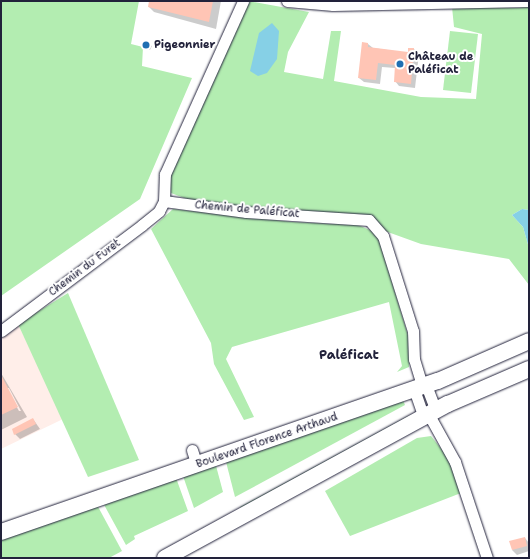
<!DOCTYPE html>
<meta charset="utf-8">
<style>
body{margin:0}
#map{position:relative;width:530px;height:559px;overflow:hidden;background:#fff;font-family:"Shantell Sans",sans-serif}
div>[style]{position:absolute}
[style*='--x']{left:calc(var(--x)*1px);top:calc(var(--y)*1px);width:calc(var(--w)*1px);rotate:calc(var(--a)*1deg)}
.built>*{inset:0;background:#ffeee9}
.green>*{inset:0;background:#b3edb1}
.water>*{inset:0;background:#86d0e6}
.shadow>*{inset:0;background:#0003}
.building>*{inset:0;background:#ffc5b5}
.roads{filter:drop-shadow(0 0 1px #22223b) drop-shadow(0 0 1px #22223b)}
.street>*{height:11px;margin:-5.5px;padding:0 5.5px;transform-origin:5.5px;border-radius:5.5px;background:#fff}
.secondary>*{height:16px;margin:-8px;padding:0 8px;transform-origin:8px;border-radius:8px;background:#fff}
.dots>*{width:11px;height:11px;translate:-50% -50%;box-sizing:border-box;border:2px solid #fff;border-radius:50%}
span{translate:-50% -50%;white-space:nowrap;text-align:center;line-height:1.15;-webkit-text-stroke:4px #fff;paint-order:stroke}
.poi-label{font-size:11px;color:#22223b;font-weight:700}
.left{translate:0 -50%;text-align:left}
.street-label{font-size:11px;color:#22223b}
.quarter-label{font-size:13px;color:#22223b;font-weight:700}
.frame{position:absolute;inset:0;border:2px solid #22223b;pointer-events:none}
</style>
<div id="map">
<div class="built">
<div style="clip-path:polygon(18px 324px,63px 419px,1px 449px,1px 337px)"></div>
</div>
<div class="green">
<div style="clip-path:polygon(1px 1px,139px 1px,131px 44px,143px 47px,142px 66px,192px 78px,140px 199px,1px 296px)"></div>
<div style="clip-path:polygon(248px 1px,309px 12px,288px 52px,284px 72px,323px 79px,331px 31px,341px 31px,334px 81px,421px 97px,476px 99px,482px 34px,454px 27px,452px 7px,519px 8px,529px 5px,529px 210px,522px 209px,512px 215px,523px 227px,529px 248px,529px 285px,509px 259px,421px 244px,385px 231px,372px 216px,248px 210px,192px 201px,171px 193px,168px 181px)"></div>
<div style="clip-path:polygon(450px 31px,478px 34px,471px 93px,443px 90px)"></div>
<div style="clip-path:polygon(173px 209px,293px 222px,358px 225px,377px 233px,410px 342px,409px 367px,397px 372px,402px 366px,389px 302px,232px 347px,226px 359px,254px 417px,244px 420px,214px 364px,211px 343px,151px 229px)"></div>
<div style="clip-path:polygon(68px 293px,139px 460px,88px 477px,18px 324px)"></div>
<div style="clip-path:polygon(402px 398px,405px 405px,235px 497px,225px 458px)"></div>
<div style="clip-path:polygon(408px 416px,410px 422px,243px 512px,240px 507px)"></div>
<div style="clip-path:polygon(431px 436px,451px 461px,461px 493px,350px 536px,325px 491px,417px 438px)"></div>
<div style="clip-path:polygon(215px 462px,223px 492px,194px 508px,182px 473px)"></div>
<div style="clip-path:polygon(175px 475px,188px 511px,134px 536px,135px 539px,126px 545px,102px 501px)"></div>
<div style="clip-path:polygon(96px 503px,122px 551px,109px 558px,1px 558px,1px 535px)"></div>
</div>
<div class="water">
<div style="clip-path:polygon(272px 23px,279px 31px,277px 59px,267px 73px,258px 76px,250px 71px,259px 33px)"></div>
<div style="clip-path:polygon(522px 209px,529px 210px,529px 248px,523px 227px,512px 215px)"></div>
</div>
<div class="shadow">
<div style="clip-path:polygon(150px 1px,221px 1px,216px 29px,154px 12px,149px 7px)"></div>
<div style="clip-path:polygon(145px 42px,152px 46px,150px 50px,144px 46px)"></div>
<div style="clip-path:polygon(368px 44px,373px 48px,409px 53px,409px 49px,414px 49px,419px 54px,415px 88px,399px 86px,395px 81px,395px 68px,382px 67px,380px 84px,364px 82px,359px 78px)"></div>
<div style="clip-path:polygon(evenodd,1px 373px,27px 417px,1px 430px,1px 373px,6px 388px,9px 388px,21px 411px,19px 411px,6px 388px)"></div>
<div style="clip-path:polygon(33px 419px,40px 429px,20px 439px,15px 434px)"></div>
<div style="clip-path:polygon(525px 538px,529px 543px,529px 551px,517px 555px,512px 550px)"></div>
</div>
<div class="building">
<div style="clip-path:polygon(149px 1px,213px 1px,209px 22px,148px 7px)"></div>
<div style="clip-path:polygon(362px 42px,368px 43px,368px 47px,408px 52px,408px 48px,414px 48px,411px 84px,394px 82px,395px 65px,378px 63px,376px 80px,358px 78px)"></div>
<div style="clip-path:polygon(1px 375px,18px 407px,1px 415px)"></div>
<div style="clip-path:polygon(33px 418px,36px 424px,14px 435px,12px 429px)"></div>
<div style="clip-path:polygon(525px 537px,527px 546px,512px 550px,509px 541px)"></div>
</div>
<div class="roads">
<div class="street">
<div style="--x:287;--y:1;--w:46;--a:5"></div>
<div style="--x:333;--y:5;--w:196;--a:-1.2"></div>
<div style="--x:164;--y:201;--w:83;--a:7.6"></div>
<div style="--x:246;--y:212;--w:123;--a:3.7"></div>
<div style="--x:369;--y:220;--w:21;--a:49"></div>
<div style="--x:383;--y:236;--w:100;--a:72.5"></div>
<div style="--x:413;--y:331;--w:28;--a:88"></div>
<div style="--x:414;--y:359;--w:28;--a:73"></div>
<div style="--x:164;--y:201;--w:27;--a:-88"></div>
<div style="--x:165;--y:174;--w:190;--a:-65.7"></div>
<div style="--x:1;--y:331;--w:176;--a:-36.9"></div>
<div style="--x:142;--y:225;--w:22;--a:-39"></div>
<div style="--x:159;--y:211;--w:11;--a:-63"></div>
<div style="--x:426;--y:385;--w:28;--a:69"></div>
<div style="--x:414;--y:389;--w:31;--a:71"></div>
<div style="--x:429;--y:415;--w:54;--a:61"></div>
<div style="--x:455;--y:462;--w:101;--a:71.6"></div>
<div style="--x:192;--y:450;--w:16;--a:72"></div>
</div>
<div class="secondary">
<div style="--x:1;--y:532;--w:462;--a:-19.1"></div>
<div style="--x:438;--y:381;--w:99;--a:-23.7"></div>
<div style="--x:165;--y:558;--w:322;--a:-28.6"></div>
<div style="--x:448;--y:404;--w:88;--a:-23.4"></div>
</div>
</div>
<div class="dots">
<div style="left:146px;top:45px;background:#1f6fb2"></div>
<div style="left:400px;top:64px;background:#1f6fb2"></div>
</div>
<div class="poi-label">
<span class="left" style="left:154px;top:45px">Pigeonnier</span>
<span class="left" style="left:408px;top:64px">Château de<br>Paléficat</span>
</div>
<div class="street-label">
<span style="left:247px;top:210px;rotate:5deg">Chemin de Paléficat</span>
<span style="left:85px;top:268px;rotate:-37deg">Chemin du Furet</span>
<span style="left:267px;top:441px;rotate:-19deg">Boulevard Florence Arthaud</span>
</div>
<div class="quarter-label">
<span style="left:349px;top:355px">Paléficat</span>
</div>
<div class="frame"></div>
</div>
